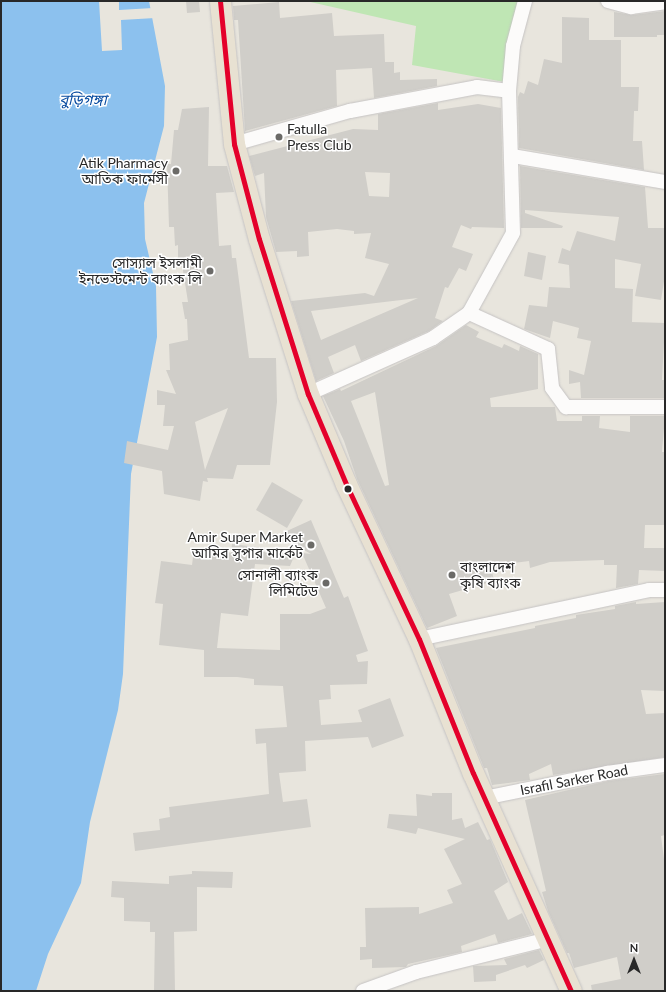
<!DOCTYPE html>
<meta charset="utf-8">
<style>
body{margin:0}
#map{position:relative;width:666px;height:992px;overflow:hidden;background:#e8e5dd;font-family:Lato,"Noto Sans Bengali",sans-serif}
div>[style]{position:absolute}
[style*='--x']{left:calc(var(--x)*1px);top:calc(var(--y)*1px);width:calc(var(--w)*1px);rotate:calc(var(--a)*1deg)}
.green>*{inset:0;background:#bfe6b4}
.water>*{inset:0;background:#8cc1ee}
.pier>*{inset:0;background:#e8e5dd}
.building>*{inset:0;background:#d0cec9}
.roads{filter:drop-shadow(0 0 1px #c5c3c3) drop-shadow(0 0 1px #c5c3c3)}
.minor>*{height:14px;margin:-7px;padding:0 7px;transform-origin:7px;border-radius:7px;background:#fcfbfa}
.highway>*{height:21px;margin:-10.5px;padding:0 10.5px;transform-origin:10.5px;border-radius:10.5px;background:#e8e1d2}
.bus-1>*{height:5px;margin:-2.5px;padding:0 2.5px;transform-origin:2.5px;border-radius:2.5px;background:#e4002b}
.dots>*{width:11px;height:11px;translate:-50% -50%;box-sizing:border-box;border:2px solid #fff;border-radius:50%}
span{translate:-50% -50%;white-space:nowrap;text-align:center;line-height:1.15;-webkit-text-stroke:3px #fff;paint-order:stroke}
.poi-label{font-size:14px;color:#282828}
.left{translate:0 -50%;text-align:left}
.right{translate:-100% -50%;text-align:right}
.street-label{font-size:14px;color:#282828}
.water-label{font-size:15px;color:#064a9f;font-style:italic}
.frame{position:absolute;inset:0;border:2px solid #282828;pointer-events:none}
.north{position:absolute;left:614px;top:940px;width:40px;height:40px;-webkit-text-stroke:3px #fff;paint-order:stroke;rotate:0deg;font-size:11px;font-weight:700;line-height:16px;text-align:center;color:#282828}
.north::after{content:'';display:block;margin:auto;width:14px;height:18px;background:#282828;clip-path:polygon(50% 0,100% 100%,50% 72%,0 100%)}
</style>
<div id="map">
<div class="green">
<div style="clip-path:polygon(306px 1px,529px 1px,510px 83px,412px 65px,416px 26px)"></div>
</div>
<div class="water">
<div style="clip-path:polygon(1px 1px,149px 1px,165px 86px,164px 126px,144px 203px,145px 239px,156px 286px,157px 337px,131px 474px,123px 674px,118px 710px,90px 822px,81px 883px,48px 954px,36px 991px,1px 991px)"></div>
</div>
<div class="pier">
<div style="clip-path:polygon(99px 1px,119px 1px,119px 10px,153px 8px,155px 18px,121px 20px,122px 50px,102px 51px)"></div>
</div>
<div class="building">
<div style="clip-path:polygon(186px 1px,199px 1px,200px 12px,187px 13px)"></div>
<div style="clip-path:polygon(279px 2px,280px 18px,332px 13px,334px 36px,384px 34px,385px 62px,394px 62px,394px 73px,400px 72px,400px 80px,437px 79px,437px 86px,374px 98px,372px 68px,336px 70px,337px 106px,245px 131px,238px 20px,234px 20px,233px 6px)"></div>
<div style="clip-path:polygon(665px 11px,665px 35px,657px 35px,657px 37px,614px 37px,614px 12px,632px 15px)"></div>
<div style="clip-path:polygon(562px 17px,589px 18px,589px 40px,621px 40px,621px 87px,639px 87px,638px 111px,634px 111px,633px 141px,642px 141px,644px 170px,519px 148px,518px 97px,520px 92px,524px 94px,528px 81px,538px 85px,544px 59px,562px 63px)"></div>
<div style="clip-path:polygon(evenodd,438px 103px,438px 110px,478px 104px,501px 108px,504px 228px,472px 227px,471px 229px,461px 225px,452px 247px,473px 254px,466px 271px,459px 268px,448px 288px,445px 287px,435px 318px,443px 321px,429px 331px,361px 361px,355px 345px,328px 357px,334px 373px,316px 381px,291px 301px,365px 293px,374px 296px,389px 264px,365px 258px,371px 233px,354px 234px,354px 231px,337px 229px,308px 232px,309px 256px,297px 257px,297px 251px,276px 252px,266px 217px,264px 173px,255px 176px,249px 156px,353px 129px,378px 130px,378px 114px,438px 103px,365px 172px,390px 173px,389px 197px,369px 196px,365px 172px,438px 103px,418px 298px,321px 340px,311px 311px,376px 303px,418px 298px)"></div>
<div style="clip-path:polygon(evenodd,209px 107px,208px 166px,227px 166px,234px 192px,216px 193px,219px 246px,231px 245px,232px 258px,236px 258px,249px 358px,276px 358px,277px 402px,270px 465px,237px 465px,233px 479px,207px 478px,208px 482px,203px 481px,200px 501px,164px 494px,162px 471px,124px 463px,127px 441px,168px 450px,174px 426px,163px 426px,165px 405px,157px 405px,157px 390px,176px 394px,166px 370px,170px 370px,169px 344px,188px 340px,187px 319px,185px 319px,182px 302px,188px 302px,181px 258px,178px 258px,178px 245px,175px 246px,174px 227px,169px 227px,167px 164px,171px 164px,174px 130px,178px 130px,182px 109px,209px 107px,228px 408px,205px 470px,195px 422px,228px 408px)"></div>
<div style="clip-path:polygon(520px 166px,645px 187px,648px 228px,665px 228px,665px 275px,661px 300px,635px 296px,641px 264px,615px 259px,615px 288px,633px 289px,632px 322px,665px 323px,662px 380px,665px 380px,665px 398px,581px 398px,580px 382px,569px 384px,569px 370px,584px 375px,591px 341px,577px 338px,579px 328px,553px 321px,550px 338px,524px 329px,529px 305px,547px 307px,549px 287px,570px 288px,569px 265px,558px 263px,562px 248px,570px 251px,577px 231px,615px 241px,619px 217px,525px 210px,525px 213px,563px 226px,562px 228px,521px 228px)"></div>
<div style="clip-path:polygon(528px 252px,546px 256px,542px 280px,524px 276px)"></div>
<div style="clip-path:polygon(evenodd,466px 325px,479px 332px,476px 337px,502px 348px,504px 344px,519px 351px,520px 346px,538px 354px,538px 389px,490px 398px,491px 407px,555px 407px,557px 421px,582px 421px,582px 416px,600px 416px,599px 428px,630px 432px,630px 416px,665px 416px,662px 452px,665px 452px,665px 525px,645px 525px,644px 548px,665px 548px,665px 571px,639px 570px,638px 584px,616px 588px,617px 565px,604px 565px,604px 560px,550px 562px,530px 568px,529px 561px,491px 566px,494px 581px,449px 594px,457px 616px,427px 628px,357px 479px,344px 441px,323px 396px,340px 389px,341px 391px,436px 346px,466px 325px,375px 392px,389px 485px,385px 486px,351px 401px,375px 392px)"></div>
<div style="clip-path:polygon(272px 482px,303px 500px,287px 528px,256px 510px)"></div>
<div style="clip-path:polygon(311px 520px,344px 598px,348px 596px,368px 651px,356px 655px,358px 662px,368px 661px,367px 684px,330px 685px,331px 699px,319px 700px,321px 725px,362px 722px,358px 710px,390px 698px,404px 736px,372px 748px,368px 737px,305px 741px,306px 771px,279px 773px,283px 802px,307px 799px,311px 827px,135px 851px,133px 833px,160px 830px,159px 819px,170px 817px,169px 807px,269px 794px,266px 743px,256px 744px,255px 729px,287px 727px,283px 686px,254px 685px,254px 679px,237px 677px,204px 677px,204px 650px,159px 645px,163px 604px,155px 603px,161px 561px,192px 565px,194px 549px,231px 553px,232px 544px,296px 552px,290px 566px,255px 564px,248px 616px,221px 613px,217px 648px,280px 650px,280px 614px,310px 614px,326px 608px,302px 553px,311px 554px,278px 535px)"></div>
<div style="clip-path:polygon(636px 602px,636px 604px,665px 602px,665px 691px,641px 690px,646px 714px,665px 713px,665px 757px,553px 775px,551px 764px,529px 774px,530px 780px,492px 785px,487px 768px,484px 768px,436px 648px,535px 628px,535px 626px,576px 618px,576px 615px,615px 609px,615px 606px)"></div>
<div style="clip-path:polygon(665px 774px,665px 835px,661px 836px,665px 867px,665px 991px,592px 991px,591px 985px,621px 979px,617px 957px,574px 968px,569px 953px,567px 953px,548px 911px,542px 892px,546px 891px,525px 800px,608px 781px)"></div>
<div style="clip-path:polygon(432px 793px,452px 793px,452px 820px,462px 818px,465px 828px,478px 822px,487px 840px,490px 839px,508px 882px,494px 891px,508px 920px,522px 913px,532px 934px,498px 943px,495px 934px,461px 946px,462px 952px,408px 964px,406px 967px,372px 968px,372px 959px,360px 960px,360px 947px,366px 947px,365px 908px,419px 907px,419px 914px,453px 903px,447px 890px,462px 884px,444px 849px,465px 839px,418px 828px,416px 834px,387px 828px,389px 814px,417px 816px,416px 794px,432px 796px)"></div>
<div style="clip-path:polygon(192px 871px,233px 872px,232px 888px,197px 887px,197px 931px,174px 932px,175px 991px,154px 991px,155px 932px,150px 932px,150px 922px,124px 921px,124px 898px,111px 897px,112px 881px,169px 884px,169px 876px,192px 874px)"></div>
<div style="clip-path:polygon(539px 950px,544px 960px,527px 968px,525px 965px,496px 975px,496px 981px,474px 982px,473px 966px,507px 965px,504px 959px)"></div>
</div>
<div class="roads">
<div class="minor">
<div style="--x:608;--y:1;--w:24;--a:15"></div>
<div style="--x:631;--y:7;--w:34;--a:-8"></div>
<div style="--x:234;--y:144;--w:121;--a:-15.9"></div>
<div style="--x:350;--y:111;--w:129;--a:-10.7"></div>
<div style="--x:477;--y:87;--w:32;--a:7"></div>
<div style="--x:509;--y:91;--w:45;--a:-84.9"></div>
<div style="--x:513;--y:46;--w:47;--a:-75.1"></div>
<div style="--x:513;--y:156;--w:154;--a:9.7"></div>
<div style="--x:469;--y:313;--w:91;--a:-61.2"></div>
<div style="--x:513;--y:233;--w:142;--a:-91.6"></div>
<div style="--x:308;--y:394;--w:137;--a:-24.1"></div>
<div style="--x:433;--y:338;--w:44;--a:-34.8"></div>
<div style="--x:469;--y:313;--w:87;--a:24.5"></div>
<div style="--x:548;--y:349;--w:39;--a:84"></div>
<div style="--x:552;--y:388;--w:24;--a:54"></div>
<div style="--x:566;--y:407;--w:99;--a:0"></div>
<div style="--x:419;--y:639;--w:235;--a:-12"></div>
<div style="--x:649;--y:590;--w:16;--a:0"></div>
<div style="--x:484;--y:798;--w:126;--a:-11.5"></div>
<div style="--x:607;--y:773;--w:59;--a:-7.9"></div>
<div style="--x:363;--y:991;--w:56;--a:-19.7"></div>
<div style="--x:416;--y:972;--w:136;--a:-14"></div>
</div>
<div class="highway">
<div style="--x:220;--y:1;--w:144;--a:84.4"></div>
<div style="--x:234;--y:144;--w:98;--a:75.3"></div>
<div style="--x:259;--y:239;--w:163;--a:72.5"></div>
<div style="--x:308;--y:394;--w:98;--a:67.1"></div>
<div style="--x:346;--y:484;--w:171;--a:64.8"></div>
<div style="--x:419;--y:639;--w:144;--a:68.1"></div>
<div style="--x:473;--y:773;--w:239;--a:65.8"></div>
</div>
</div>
<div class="bus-1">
<div style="--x:220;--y:1;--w:144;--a:84.4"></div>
<div style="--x:234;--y:144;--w:98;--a:75.3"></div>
<div style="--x:259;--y:239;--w:163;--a:72.5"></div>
<div style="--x:308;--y:394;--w:98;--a:67.1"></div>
<div style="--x:346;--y:484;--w:171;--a:64.8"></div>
<div style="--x:419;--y:639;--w:144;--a:68.1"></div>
<div style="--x:473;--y:773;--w:239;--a:65.8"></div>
</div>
<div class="dots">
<div style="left:279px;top:137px;background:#6b6a67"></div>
<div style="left:176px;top:171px;background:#6b6a67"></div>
<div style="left:210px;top:271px;background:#6b6a67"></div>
<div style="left:348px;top:489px;background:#282828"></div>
<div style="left:311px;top:545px;background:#6b6a67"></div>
<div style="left:452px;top:575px;background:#6b6a67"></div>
<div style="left:326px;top:583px;background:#6b6a67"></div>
</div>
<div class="poi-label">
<span class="left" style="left:287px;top:137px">Fatulla<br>Press Club</span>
<span class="right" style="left:168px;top:171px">Atik Pharmacy<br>আতিক ফার্মেসী</span>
<span class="right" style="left:202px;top:271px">সোস্যাল ইসলামী<br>ইনভেস্টমেন্ট ব্যাংক লি</span>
<span class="right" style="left:303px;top:545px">Amir Super Market<br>আমির সুপার মার্কেট</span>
<span class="left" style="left:460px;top:575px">বাংলাদেশ<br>কৃষি ব্যাংক</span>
<span class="right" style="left:318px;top:583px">সোনালী ব্যাংক<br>লিমিটেড</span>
</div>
<div class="street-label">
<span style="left:574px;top:780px;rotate:-11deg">Israfil Sarker Road</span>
</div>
<div class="water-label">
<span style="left:83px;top:100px">বুড়িগঙ্গা</span>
</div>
<div class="frame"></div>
<div class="north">N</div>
</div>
